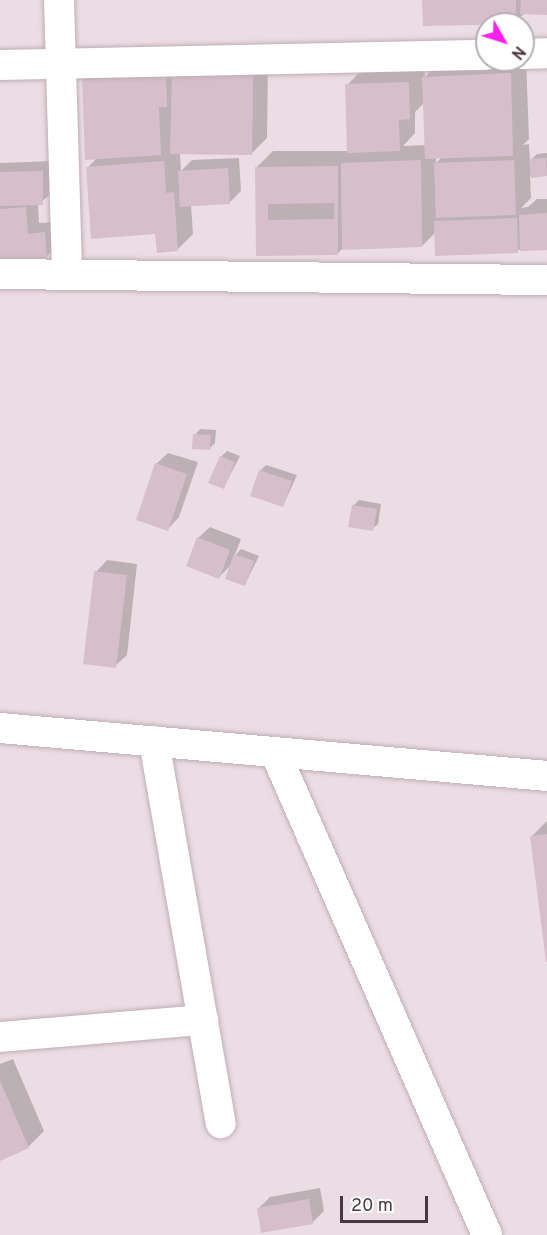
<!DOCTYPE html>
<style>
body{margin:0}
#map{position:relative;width:547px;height:1235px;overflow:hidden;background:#f5eaee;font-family:Overpass,sans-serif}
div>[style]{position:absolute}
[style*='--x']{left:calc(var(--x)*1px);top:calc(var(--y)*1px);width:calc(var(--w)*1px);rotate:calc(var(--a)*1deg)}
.residential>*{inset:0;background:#ecdce3}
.shadow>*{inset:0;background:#0003}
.building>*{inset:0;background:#d6bfcb}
.roads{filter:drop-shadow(0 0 2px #c0adb6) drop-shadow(0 0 2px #c0adb6)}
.street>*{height:30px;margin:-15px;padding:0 15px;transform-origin:15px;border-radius:15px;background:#fff}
span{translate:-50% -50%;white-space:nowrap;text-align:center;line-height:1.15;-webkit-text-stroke:4.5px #fff;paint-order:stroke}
.north{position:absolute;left:475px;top:12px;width:60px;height:60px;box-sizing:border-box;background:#fff;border:2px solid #b6afb3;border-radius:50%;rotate:129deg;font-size:16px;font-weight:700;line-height:24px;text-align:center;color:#493840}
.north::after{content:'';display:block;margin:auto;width:21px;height:27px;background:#f620ed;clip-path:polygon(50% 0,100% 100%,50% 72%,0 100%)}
.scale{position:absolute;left:340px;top:1196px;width:88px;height:27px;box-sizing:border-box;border:3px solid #493840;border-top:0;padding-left:8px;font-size:18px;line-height:21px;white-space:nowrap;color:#493840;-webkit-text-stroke:4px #fff;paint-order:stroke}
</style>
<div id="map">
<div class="residential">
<div style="clip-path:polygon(evenodd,0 0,547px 0,547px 1235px,0 1235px,0 0,487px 24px,523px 24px,523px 60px,487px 60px,487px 24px)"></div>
</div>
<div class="shadow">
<div style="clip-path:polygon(424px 0,547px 0,547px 13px,525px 13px,515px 22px)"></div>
<div style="clip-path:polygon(evenodd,526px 58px,529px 139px,523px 145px,529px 144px,530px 161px,537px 154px,547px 153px,547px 175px,530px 176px,531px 198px,521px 208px,528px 207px,537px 199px,547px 199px,547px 248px,522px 247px,517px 252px,436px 232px,422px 246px,343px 248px,337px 254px,257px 254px,257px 167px,273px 151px,349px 151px,347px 85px,363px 69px,424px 67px,425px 77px,440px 61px,526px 58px,425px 102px,426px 145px,403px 146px,415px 133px,415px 112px,425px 102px,526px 58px,442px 157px,436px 163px,436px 158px,442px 157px)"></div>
<div style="clip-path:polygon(268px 60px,267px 138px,251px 154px,180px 153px,181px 171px,192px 160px,239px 158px,241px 191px,229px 203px,191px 205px,193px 234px,177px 250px,88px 167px,97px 158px,83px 80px,99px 64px)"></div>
<div style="clip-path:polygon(54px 161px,54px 192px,38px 204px,39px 223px,56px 222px,58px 246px,46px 257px,0 261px,0 163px)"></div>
<div style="clip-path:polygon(200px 429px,216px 430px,215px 443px,209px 449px,195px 435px)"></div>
<div style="clip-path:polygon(227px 451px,240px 456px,224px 487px,221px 457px)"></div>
<div style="clip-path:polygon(168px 453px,198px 462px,179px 517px,168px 529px,156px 464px)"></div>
<div style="clip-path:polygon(266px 465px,297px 475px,283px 506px,260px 471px)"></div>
<div style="clip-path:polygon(359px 500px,381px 504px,378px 524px,372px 529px,353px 506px)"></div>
<div style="clip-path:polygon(210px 527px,241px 539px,234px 557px,241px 549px,259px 556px,245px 584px,232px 564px,219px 577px,198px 538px)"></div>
<div style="clip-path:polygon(107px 560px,137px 564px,127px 655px,115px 666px,96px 572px)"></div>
<div style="clip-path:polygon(547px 821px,547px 962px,532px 836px)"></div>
<div style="clip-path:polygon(13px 1059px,44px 1131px,28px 1147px,0 1159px,0 1064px)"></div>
<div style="clip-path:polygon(320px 1188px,324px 1211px,313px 1222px,262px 1231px,258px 1209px,270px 1197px)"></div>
</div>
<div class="building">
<div style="clip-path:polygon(422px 0,516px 0,516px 24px,423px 26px)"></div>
<div style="clip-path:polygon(521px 0,547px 0,547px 15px,520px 14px)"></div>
<div style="clip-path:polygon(511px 73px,513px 156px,425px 159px,422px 77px)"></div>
<div style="clip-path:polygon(172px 74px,253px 75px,252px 155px,170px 154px)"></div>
<div style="clip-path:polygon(166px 75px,167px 107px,159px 107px,161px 155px,85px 160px,82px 80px)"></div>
<div style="clip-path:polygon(409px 82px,410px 119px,399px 120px,400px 151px,347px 153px,345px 84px)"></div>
<div style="clip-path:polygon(546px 158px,547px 176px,531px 178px,529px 159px)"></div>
<div style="clip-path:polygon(421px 160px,422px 247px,342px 250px,341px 163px)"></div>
<div style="clip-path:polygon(514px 160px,516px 215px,436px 218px,434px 163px)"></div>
<div style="clip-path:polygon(164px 161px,166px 193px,174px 192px,178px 251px,157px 253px,155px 234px,91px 239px,86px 167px)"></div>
<div style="clip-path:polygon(evenodd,338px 166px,338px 255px,256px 256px,255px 167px,338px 166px,334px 203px,334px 219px,268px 220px,268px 204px,334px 203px)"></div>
<div style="clip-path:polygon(228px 168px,230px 204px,180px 207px,178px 171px)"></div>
<div style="clip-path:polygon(43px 171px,43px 205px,0 206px,0 172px)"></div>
<div style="clip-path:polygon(26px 207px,28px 234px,45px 232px,47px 259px,0 262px,0 209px)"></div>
<div style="clip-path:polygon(547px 213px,547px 250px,520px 251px,519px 215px)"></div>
<div style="clip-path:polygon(517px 218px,518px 253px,435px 256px,434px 221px)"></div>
<div style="clip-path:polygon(193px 434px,211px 435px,210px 450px,192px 449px)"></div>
<div style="clip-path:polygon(220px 456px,235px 462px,224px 489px,208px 483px)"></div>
<div style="clip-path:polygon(155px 463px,187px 474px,168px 531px,136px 520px)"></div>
<div style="clip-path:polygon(259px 470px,292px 481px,283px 507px,250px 496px)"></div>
<div style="clip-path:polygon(352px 505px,377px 509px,373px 531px,348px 527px)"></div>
<div style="clip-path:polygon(197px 537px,230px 550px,219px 579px,186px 566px)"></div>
<div style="clip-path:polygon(234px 554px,254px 561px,245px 586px,225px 579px)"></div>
<div style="clip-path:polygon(94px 571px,127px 575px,116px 668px,83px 664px)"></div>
<div style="clip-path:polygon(547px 834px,547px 962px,546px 962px,530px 836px)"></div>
<div style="clip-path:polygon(0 1081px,29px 1148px,0 1161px)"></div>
<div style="clip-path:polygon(309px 1199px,313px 1224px,261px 1233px,257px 1208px)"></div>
</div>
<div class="roads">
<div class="street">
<div style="--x:59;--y:0;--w:273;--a:88.3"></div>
<div style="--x:523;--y:54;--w:24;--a:-2"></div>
<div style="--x:0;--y:65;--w:487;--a:-1.2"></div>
<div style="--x:0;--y:274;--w:547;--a:0.63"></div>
<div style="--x:0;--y:728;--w:549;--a:5.01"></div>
<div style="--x:154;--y:741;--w:388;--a:80.1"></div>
<div style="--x:275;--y:752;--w:527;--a:66.3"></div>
<div style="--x:0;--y:1037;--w:204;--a:-4.8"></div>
</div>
</div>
<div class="north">N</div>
<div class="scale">20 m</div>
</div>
